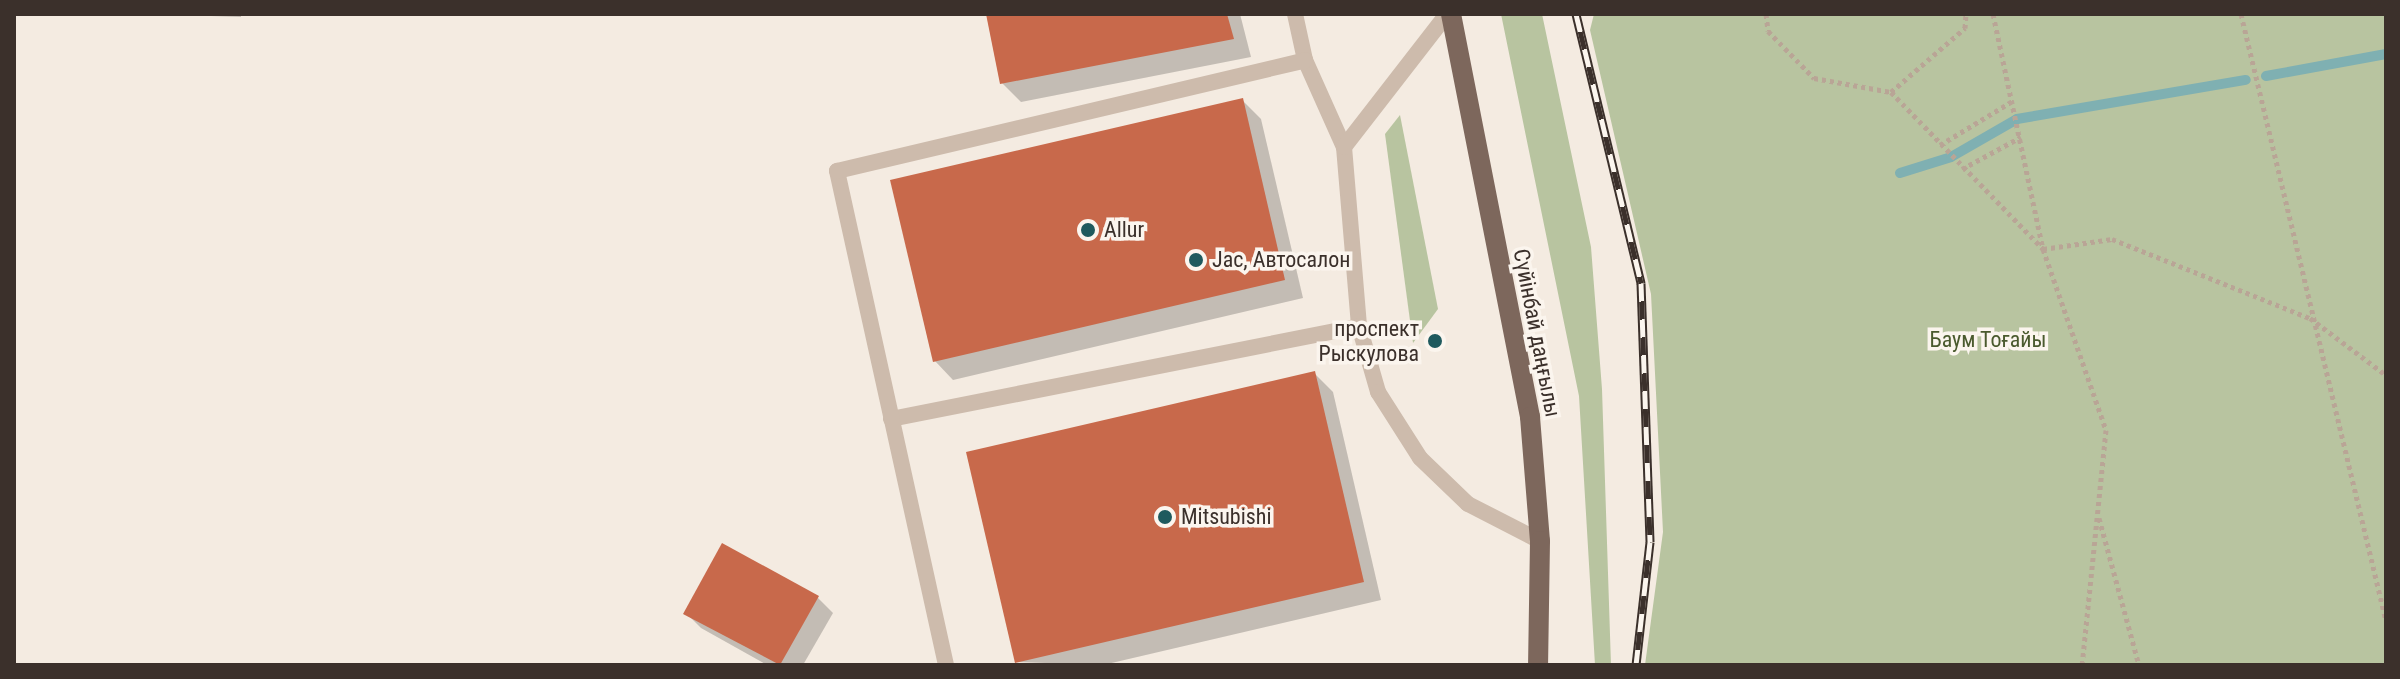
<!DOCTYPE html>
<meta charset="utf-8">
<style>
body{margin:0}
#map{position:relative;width:2400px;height:679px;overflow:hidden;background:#f4ebe1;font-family:"Roboto Condensed",sans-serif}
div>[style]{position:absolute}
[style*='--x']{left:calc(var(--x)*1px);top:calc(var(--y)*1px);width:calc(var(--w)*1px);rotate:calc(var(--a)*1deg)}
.green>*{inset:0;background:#b8c4a0}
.shadow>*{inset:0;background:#0003}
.stream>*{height:10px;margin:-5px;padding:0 5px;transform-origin:5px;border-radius:5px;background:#7fb0b2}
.building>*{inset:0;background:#c8694b}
.path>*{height:5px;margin-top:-2.5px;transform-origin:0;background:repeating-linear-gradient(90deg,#b9a596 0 4px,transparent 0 8px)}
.service>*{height:16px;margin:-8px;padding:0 8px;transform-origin:8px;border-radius:8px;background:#cdbbac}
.primary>*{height:20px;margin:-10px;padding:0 10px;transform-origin:10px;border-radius:10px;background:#7d675c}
.rail>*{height:9px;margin-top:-4.5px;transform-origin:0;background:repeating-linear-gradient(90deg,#fbf5ee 0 18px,#3b302b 0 36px);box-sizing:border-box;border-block:2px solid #3b302b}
.dots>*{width:22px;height:22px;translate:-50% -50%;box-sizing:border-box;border:4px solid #fbf5ee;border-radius:50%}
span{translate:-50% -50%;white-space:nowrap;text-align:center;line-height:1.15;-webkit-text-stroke:7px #fbf5ee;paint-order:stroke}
.poi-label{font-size:22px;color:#3b302b}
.left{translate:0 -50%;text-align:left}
.right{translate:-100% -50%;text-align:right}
.street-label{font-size:22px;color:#3b302b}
.park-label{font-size:22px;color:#4a5a2e}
.frame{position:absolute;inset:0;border:16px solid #3b302b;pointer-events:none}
</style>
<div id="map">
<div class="green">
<div style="clip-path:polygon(1501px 14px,1542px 14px,1591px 247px,1602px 389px,1611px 665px,1595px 665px,1579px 396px)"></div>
<div style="clip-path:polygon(1594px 14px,2386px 14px,2386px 665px,1645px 665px,1663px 532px,1651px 294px,1590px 30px)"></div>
<div style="clip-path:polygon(1400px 115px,1438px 309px,1413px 343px,1385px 134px)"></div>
</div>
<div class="shadow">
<div style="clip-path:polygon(179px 14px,241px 14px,241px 17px,180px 15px)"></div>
<div style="clip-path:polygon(988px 14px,1240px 14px,1251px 57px,1021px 102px,1002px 83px)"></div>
<div style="clip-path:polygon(1242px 100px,1261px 119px,1303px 298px,953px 380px,935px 361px)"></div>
<div style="clip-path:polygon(1314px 373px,1333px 392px,1381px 600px,1103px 665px,1017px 662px)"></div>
<div style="clip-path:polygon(817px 597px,833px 613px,803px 665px,767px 665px,701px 628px,686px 613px)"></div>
</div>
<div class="stream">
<div style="--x:2266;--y:76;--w:122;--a:-10.4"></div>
<div style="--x:1900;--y:173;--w:53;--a:-17.4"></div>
<div style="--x:1951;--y:157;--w:76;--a:-29.9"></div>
<div style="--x:2017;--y:119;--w:232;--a:-9.7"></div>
</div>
<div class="building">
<div style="clip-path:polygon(986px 14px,1227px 14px,1234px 39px,1000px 84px)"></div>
<div style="clip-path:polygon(1243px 98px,1285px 280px,933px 362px,890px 180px)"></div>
<div style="clip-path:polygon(1315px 371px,1364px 582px,1015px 663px,966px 452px)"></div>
<div style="clip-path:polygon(722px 543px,819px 596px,780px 665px,683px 614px)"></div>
</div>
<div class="path">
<div style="--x:1766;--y:14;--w:17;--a:83"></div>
<div style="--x:1768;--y:31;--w:66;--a:45.6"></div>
<div style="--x:1814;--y:78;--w:78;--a:10.3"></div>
<div style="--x:1891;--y:92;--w:219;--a:45.9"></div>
<div style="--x:2043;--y:249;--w:192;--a:70.8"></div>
<div style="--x:2106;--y:430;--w:236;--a:95.8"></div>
<div style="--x:1993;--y:14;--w:240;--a:78"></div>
<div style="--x:2043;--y:249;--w:70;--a:-8.2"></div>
<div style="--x:2112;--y:239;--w:213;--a:21.8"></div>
<div style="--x:2310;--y:318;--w:95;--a:36.9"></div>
<div style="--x:2241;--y:14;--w:624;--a:76.56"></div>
<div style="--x:1891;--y:92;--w:98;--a:-40.9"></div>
<div style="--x:1965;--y:28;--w:14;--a:-86"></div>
<div style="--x:1940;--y:145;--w:87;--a:-31.3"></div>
<div style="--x:1962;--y:169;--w:67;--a:-28.5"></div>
<div style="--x:2099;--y:518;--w:152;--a:74.8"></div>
</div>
<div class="service">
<div style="--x:1295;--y:14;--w:47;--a:77.7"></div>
<div style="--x:1305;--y:60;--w:95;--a:65.9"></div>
<div style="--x:1344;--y:147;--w:180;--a:85.2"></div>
<div style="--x:1359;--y:326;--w:69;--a:73.9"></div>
<div style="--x:1378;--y:392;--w:78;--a:57.5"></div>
<div style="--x:1420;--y:458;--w:66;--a:43.8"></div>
<div style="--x:1468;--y:504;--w:81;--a:27.2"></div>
<div style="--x:1344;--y:147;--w:168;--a:-52.2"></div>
<div style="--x:891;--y:419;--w:477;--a:-11.2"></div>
<div style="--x:946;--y:665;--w:506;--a:-102.44"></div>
<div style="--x:837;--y:171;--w:481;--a:-13.3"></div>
</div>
<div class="primary">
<div style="--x:1451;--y:14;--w:411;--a:78.9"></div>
<div style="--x:1530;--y:417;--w:124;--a:85.4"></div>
<div style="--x:1540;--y:541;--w:124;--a:90.9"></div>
</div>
<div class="rail">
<div style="--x:1576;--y:14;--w:277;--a:76.4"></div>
<div style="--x:1641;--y:283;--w:259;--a:88"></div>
<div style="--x:1650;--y:542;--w:124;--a:96.5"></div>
</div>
<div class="dots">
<div style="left:1088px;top:230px;background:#1f5a5e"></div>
<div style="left:1196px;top:260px;background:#1f5a5e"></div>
<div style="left:1435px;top:341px;background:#1f5a5e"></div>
<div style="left:1165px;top:517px;background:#1f5a5e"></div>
</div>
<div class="poi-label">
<span class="left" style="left:1104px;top:230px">Allur</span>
<span class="left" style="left:1212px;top:260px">Jac, Автосалон</span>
<span class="right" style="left:1419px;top:341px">проспект<br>Рыскулова</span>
<span class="left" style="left:1181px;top:517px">Mitsubishi</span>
</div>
<div class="street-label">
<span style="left:1537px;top:333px;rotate:79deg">Сүйінбай даңғылы</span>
</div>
<div class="park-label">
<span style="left:1988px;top:340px">Баум Тоғайы</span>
</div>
<div class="frame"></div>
</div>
